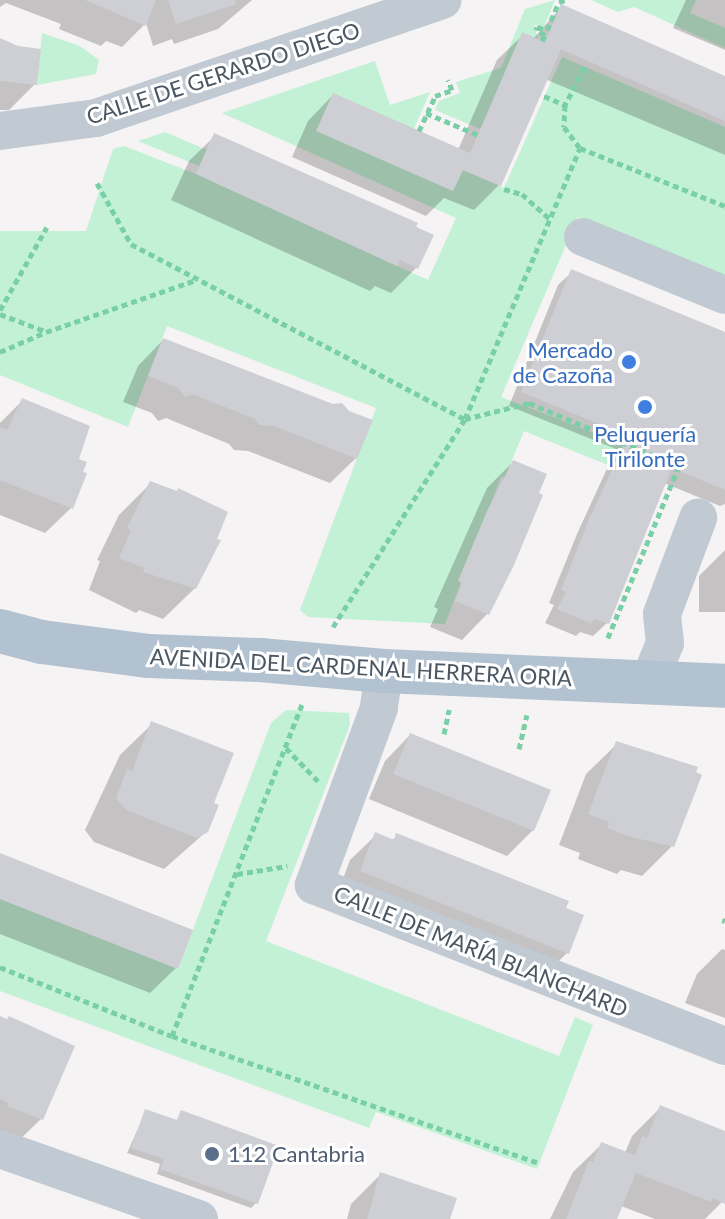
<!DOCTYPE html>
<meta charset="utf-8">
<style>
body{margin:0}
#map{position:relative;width:725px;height:1219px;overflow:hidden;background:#f5f3f3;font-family:Lato,sans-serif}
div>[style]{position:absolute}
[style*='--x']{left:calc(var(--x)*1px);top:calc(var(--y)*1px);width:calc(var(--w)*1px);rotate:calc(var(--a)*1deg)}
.green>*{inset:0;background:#c3f1d5}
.shadow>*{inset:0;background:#0003}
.building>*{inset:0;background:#cdcfd5}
.path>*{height:5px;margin-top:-2.5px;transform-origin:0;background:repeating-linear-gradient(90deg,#7ad0a6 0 6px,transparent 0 10px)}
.minor>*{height:38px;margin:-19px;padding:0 19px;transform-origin:19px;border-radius:19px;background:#c1cad2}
.major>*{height:44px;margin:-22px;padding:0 22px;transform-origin:22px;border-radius:22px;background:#b3c2d1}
.dots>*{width:22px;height:22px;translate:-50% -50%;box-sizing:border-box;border:4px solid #fff;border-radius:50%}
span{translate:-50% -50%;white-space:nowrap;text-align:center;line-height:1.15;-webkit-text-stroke:6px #fff;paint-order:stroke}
.street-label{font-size:22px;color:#4a5661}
.shop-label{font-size:22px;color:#366cbe}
.right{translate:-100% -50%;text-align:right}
.service-label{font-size:22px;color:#4e5e75}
.left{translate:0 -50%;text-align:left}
</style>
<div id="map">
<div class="green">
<div style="clip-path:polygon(555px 0,544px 27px,534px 25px,538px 39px,480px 129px,435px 110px,439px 101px,460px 93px,456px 82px,501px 68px,525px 9px)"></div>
<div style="clip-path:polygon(591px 0,696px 0,690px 13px,725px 28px,725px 48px,634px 7px,618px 12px)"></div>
<div style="clip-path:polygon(42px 33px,80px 46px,99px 60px,96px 74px,37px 85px)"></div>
<div style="clip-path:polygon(562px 57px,725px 127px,725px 276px,578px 217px,501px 397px,667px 461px,652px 483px,524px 431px,505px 477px,501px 477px,445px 624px,308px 617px,300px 610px,376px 408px,167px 326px,128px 427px,0 375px,0 231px,86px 231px,113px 149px,124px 146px,196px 174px,428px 280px,456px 218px,222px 113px,375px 61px,390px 105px,430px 92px,414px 129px,317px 131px,453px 191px,463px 170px,504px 188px)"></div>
<div style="clip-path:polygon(165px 132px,207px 150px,199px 166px,138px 141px)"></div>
<div style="clip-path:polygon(286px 710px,349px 713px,350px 725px,266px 941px,559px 1056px,575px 1017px,593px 1025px,537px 1169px,376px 1112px,369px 1128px,0 991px,0 899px,178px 969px,271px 723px)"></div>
</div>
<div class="shadow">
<div style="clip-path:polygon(0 0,252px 0,218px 29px,174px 44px,172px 39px,153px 46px,146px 23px,122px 47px,106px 41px,101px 46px,59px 29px,61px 24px,6px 3px,0 7px)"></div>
<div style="clip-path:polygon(686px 0,725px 0,725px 50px,673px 28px)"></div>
<div style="clip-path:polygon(562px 6px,725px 78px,725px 155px,545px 79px,499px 185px,474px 210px,444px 198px,426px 216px,292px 157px,308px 121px,333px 95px,458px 150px,497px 60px,523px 35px,533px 39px)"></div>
<div style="clip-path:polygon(0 40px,35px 84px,9px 110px,0 110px)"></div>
<div style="clip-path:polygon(215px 136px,387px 211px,431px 235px,417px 267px,391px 293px,375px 286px,370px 291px,171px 200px,189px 161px)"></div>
<div style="clip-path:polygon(572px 272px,725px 335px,725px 504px,720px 506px,664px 483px,607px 623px,593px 636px,580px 632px,576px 636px,545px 623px,554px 605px,549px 603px,577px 534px,616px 449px,509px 406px,558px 285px)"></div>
<div style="clip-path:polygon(163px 340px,348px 412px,356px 458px,330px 483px,248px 451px,234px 450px,229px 444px,166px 418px,158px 421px,152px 413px,123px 402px,138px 366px)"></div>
<div style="clip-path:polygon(22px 401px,71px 508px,45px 533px,0 515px,0 423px)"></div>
<div style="clip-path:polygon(513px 462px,487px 614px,462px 640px,430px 627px,438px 609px,434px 607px,487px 488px)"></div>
<div style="clip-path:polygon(151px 483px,195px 588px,163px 619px,139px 610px,136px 613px,89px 590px,100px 561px,97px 560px,119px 515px)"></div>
<div style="clip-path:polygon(725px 550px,725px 612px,699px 612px,699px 576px)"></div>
<div style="clip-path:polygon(152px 724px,211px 804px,207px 831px,164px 869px,94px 842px,85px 830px,120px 755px)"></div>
<div style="clip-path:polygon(410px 735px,533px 830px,507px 856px,369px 799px,385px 761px)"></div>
<div style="clip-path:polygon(617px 744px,672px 846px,642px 876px,621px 870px,617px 874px,578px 859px,580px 853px,559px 845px,586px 774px)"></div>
<div style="clip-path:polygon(376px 835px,391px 841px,397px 836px,563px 909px,567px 953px,541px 978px,336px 897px,350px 860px)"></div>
<div style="clip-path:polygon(0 856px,176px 968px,150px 993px,0 934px)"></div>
<div style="clip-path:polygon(722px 949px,725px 950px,725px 1018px,685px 1003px,697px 974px)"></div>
<div style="clip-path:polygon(0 1019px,41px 1119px,9px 1150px,0 1147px)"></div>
<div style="clip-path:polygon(660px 1108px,725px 1133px,722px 1202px,705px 1219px,655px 1219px,621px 1206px,615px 1219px,550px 1219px,573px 1172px,602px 1144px,625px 1153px,632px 1136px)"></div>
<div style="clip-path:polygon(146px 1111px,175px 1122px,182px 1113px,256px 1203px,251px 1208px,157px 1174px,160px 1164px,127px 1153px)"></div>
<div style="clip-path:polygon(381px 1174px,448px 1219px,347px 1219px,351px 1204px)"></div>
</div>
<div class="building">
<div style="clip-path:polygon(85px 0,156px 0,146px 26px)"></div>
<div style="clip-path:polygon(168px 0,235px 0,236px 4px,176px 24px)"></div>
<div style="clip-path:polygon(561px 4px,725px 76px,725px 121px,547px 43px,561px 49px,501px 186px,463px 170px,453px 191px,316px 131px,333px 93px,470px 153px,522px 32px,545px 42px)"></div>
<div style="clip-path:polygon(0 38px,18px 46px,41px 49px,37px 85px,0 81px)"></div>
<div style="clip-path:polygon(214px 133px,418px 223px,416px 227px,434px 235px,418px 269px,400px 260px,397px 266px,196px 174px)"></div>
<div style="clip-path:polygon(571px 269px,725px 332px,725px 490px,672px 468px,609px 624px,594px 619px,592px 624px,557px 609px,566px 592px,561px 590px,589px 519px,628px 436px,521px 392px)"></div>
<div style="clip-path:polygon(163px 338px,333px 404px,342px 403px,349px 411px,373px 420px,357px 459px,274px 426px,259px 425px,255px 419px,192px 394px,185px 397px,178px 388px,148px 376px)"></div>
<div style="clip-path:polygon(22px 398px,90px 426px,79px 459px,87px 462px,83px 472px,87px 473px,73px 509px,0 480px,0 427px,7px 430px)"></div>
<div style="clip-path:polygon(513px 460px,547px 474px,539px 493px,543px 495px,514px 565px,489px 615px,455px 601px,462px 583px,458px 581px,487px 511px)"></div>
<div style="clip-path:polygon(150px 481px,177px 491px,178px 488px,228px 512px,217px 539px,221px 540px,196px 589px,143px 572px,144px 568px,119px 558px,131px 530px,127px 528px)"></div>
<div style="clip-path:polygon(151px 721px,234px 753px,214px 803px,219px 805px,208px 832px,197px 838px,126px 810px,116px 798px,127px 769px,132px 771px)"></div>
<div style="clip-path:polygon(410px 733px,551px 790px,534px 831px,393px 774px)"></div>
<div style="clip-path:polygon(616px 741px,698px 767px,696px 772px,702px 775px,674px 847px,631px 837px,607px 828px,609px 822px,588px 814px)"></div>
<div style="clip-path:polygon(375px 832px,394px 840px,396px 833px,569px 901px,566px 908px,584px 915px,569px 954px,360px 871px)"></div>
<div style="clip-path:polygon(0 853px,193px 930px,178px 969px,0 899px)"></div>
<div style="clip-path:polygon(0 1016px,7px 1019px,9px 1016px,75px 1046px,43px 1120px,7px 1106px,9px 1103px,0 1099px)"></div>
<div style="clip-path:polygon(660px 1105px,725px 1131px,725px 1204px,713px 1198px,711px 1202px,636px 1173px,617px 1219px,566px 1219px,589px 1161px,593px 1162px,601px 1142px,635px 1155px,642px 1136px,647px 1138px)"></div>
<div style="clip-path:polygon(145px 1109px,177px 1120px,181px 1110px,279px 1146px,258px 1204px,160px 1169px,164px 1159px,131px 1148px)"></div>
<div style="clip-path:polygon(380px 1172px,457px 1198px,450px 1219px,367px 1219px)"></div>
</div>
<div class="path">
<div style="--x:542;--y:41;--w:7;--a:-63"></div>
<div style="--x:545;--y:35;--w:10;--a:-151"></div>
<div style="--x:536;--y:30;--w:3;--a:-72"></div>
<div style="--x:537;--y:27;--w:10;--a:17"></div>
<div style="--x:547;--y:30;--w:30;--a:-67"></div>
<div style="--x:559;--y:2;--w:6;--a:-18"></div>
<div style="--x:585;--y:67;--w:43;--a:117.8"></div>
<div style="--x:565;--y:105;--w:22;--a:93"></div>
<div style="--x:564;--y:127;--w:26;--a:53"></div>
<div style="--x:580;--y:148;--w:156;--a:21.8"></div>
<div style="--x:544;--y:96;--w:23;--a:23"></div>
<div style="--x:426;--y:113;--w:56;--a:22.9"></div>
<div style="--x:419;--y:131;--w:38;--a:-65"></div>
<div style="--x:435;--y:96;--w:18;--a:-19"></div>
<div style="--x:452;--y:90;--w:11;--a:-112"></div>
<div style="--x:97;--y:183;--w:70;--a:60.9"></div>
<div style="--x:131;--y:244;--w:377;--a:27.7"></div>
<div style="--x:465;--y:419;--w:66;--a:-14"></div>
<div style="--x:529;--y:403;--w:163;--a:22.8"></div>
<div style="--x:679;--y:466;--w:188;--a:112.5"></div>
<div style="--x:504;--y:189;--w:19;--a:16"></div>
<div style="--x:522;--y:194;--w:38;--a:42"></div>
<div style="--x:0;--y:310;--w:95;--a:-60.5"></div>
<div style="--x:0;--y:314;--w:48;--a:20.7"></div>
<div style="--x:0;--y:352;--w:50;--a:-23.5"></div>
<div style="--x:46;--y:332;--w:159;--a:-19.1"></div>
<div style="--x:333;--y:627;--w:246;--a:-57.6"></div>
<div style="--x:465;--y:419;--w:294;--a:-67"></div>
<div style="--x:444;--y:734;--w:25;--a:-78"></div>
<div style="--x:286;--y:748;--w:47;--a:45.9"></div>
<div style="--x:519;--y:749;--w:35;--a:-77"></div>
<div style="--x:237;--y:874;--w:51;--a:-9.1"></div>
<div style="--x:722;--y:920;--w:3;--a:18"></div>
<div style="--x:0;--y:967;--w:185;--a:21.9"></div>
<div style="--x:172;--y:1036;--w:388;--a:19.1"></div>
<div style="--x:172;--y:1036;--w:359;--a:-68.6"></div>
</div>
<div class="minor">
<div style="--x:0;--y:131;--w:97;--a:-7.7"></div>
<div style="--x:96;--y:118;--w:366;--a:-18.8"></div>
<div style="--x:583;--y:237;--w:153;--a:22.2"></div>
<div style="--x:384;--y:671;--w:37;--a:98"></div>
<div style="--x:379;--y:708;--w:189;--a:110.2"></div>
<div style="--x:314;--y:885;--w:441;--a:21.4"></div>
<div style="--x:649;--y:682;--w:42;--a:-67.7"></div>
<div style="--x:665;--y:643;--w:29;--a:-96"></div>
<div style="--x:662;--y:614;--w:103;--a:-69.4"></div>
<div style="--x:0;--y:1149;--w:211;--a:19.4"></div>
</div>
<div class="major">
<div style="--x:0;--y:631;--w:43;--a:14.7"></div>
<div style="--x:42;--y:642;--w:108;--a:7.5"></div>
<div style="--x:149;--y:656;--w:111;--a:2.1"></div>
<div style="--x:260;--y:660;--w:124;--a:5.1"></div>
<div style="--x:384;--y:671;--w:341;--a:2.5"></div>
</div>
<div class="dots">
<div style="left:629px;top:362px;background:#3f7fe0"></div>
<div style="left:645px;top:407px;background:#3f7fe0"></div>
<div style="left:212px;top:1154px;background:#5c6f8a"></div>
</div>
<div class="street-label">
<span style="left:223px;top:73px;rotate:-18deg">CALLE DE GERARDO DIEGO</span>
<span style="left:361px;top:667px;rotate:3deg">AVENIDA DEL CARDENAL HERRERA ORIA</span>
<span style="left:481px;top:951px;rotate:22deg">CALLE DE MARÍA BLANCHARD</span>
</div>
<div class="shop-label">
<span class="right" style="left:613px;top:362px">Mercado<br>de Cazoña</span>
<span style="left:645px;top:446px">Peluquería<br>Tirilonte</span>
</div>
<div class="service-label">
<span class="left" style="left:228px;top:1154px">112 Cantabria</span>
</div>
</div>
